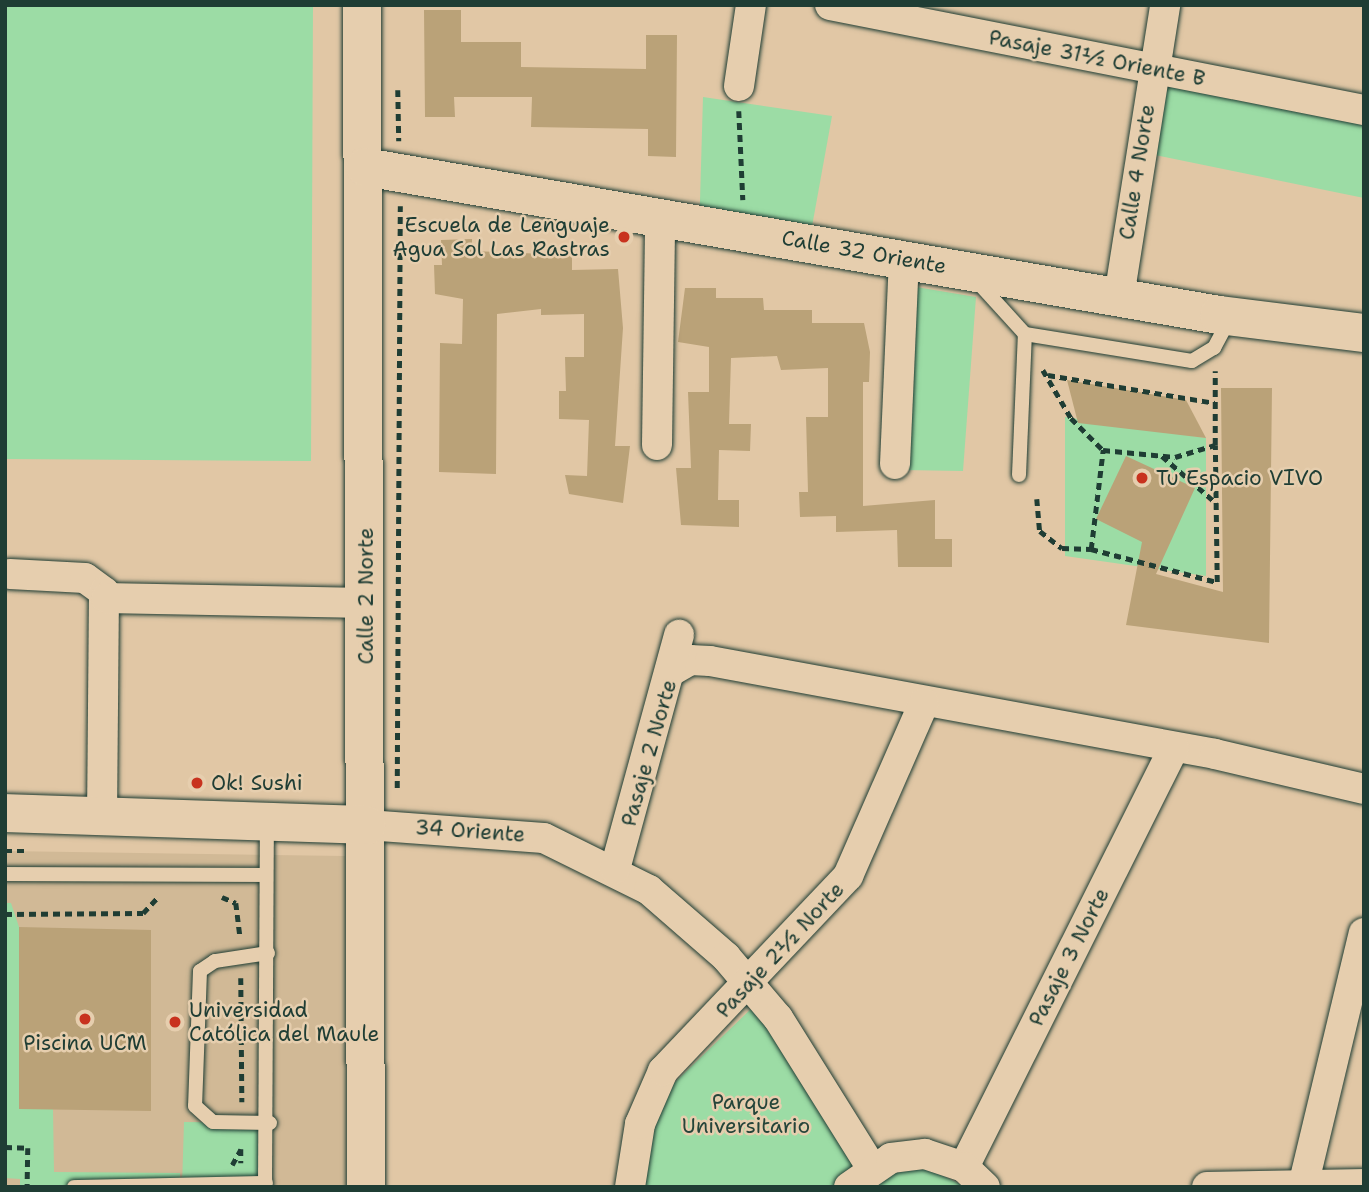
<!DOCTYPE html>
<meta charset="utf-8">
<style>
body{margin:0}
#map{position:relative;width:1369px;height:1192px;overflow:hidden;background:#e1c7a5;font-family:"Shantell Sans",sans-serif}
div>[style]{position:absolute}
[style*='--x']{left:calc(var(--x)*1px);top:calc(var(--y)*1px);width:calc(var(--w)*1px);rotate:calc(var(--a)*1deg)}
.built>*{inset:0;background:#d1b996}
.green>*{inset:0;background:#9cdca5}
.building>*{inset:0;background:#baa278}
.path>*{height:4.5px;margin-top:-2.25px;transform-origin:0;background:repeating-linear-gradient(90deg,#1f3d34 0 7px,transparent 0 12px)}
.roads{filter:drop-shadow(0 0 2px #1f3d34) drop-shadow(0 0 2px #1f3d34)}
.lane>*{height:14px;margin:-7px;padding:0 7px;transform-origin:7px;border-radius:7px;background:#e6ceae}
.street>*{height:30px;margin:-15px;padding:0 15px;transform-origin:15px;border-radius:15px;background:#e6ceae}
.secondary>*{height:38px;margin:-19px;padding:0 19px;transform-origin:19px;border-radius:19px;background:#e6ceae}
.dots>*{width:19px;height:19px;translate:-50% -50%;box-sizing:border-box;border:4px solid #e6ceae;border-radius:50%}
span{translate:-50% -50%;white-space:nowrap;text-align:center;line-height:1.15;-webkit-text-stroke:5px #e6ceae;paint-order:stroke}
.street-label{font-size:21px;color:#1f3d34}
.poi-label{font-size:21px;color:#1f3d34}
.right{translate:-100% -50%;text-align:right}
.left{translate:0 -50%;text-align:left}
.park-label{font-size:21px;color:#25453a}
.frame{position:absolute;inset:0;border:7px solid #1f3d34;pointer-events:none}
</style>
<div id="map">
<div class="built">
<div style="clip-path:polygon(5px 851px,345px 856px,346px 1187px,5px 1187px)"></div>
</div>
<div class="green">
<div style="clip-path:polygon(5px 5px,313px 5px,311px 461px,5px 459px)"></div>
<div style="clip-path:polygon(1166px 86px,1364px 125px,1364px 198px,1155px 155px)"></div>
<div style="clip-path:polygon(703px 97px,832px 116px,807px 254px,699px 235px)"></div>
<div style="clip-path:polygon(904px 285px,976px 297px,963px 471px,903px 470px)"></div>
<div style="clip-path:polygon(1065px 417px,1206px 438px,1206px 576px,1065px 556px)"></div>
<div style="clip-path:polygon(5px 903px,11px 903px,19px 927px,19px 1108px,53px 1109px,54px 1172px,180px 1173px,180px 1187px,20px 1187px,20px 1179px,5px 1178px)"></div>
<div style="clip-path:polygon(754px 1006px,867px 1176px,918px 1164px,966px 1187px,642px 1187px,649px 1137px,671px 1086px)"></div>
<div style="clip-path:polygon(184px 1122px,270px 1123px,270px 1187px,182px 1187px)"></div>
</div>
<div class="building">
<div style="clip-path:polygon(424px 10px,461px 10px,461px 42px,521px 42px,521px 67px,646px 69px,646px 35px,677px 35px,676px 157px,648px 156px,648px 129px,531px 127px,532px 97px,454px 97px,455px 117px,425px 117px)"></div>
<div style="clip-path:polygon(472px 239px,472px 251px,572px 255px,572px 270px,618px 269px,623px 328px,615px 446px,630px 446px,623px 503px,569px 494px,565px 475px,587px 476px,589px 420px,559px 419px,559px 391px,566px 391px,565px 357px,584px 357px,584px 314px,541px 315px,541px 309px,497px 314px,496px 474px,439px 472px,440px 343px,462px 344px,463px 299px,435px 294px,434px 265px,442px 265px,441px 240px)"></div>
<div style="clip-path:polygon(685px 288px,716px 288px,716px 298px,763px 298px,764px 310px,812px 310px,812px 323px,864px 323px,870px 352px,869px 382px,863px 382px,863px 506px,935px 500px,935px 539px,952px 539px,952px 567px,898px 567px,897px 530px,836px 532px,836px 516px,800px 517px,799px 492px,808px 492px,806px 417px,828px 417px,828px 368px,781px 370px,777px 356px,731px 358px,729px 424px,751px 424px,750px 451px,719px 450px,718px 500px,739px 500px,739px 527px,681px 525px,676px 468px,691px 468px,688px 392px,709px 392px,709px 347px,678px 342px)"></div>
<div style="clip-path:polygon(1067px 380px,1186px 400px,1206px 438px,1078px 423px)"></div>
<div style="clip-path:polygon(1221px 388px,1272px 388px,1269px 643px,1126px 625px,1142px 542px,1096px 519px,1126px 456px,1195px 488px,1156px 574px,1223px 592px)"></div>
<div style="clip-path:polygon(19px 927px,151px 930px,151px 1111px,19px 1109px)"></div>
</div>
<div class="path">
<div style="--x:398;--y:90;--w:51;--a:88.9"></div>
<div style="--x:739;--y:111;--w:89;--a:87.4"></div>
<div style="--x:1043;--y:370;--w:56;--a:59.7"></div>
<div style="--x:1071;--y:418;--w:45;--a:45"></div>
<div style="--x:1103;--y:450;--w:72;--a:5.6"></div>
<div style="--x:1175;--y:457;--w:42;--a:-16.7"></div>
<div style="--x:1215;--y:445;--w:74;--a:-90"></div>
<div style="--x:1048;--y:375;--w:169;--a:9.5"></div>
<div style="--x:1162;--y:456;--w:72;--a:41"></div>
<div style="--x:1037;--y:499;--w:32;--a:85"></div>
<div style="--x:1040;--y:531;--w:28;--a:38"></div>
<div style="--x:1062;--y:548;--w:29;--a:2"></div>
<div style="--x:1091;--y:549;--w:130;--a:14.7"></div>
<div style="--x:1217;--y:582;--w:137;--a:-90.8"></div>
<div style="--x:1091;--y:549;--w:100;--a:-83.1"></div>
<div style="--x:397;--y:788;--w:582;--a:-89.7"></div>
<div style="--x:5;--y:851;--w:20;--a:0"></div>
<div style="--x:222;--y:897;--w:15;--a:23"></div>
<div style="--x:236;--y:903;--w:35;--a:83"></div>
<div style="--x:5;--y:914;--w:138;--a:-0.4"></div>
<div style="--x:143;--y:913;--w:22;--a:-47"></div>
<div style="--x:241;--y:978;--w:124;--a:89.5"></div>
<div style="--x:5;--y:1147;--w:23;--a:2"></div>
<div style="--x:28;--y:1148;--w:39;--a:91"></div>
<div style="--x:232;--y:1165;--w:18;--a:-61"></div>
<div style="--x:241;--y:1149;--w:14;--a:90"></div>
</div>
<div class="roads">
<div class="lane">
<div style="--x:974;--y:278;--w:76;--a:47.7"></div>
<div style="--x:1025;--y:334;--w:169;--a:9.2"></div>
<div style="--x:1192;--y:361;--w:26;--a:-31"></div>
<div style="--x:1214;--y:348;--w:34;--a:-62"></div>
<div style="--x:1019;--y:475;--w:141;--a:-87.6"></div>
<div style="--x:5;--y:874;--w:261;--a:0.2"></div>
<div style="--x:268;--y:953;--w:54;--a:171.4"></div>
<div style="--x:215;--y:961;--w:18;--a:146"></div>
<div style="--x:200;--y:971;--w:135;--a:92.1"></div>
<div style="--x:195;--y:1106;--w:24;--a:42"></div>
<div style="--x:213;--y:1122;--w:57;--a:1"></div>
<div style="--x:74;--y:1187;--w:192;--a:-1.2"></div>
<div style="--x:265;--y:1187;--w:363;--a:-89.7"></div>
</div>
<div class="street">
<div style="--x:830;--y:5;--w:544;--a:11.12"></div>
<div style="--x:739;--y:86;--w:82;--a:-81.6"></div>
<div style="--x:1119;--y:297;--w:296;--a:-81"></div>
<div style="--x:657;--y:445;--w:228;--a:-89.2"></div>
<div style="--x:895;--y:464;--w:205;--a:-87.5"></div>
<div style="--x:10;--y:574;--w:75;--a:3.1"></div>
<div style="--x:85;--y:578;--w:24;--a:36"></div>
<div style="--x:104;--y:592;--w:223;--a:90.5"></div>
<div style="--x:106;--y:598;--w:259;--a:1.1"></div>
<div style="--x:673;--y:670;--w:20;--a:-30"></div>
<div style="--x:690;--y:660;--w:20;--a:3"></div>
<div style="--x:710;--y:661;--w:513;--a:10.43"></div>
<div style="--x:1215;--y:754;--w:153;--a:13.2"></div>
<div style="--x:367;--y:825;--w:177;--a:4.2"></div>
<div style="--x:544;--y:838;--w:117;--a:26.3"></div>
<div style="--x:649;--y:890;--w:102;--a:41"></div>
<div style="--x:726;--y:957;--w:80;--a:49.6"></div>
<div style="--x:778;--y:1018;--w:176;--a:58"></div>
<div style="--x:615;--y:869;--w:243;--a:-74.7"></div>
<div style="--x:964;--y:1167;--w:469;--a:-63.4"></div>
<div style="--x:1304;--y:1182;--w:256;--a:-76.5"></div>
<div style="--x:630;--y:1187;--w:64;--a:-81"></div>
<div style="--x:640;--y:1124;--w:58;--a:-66.5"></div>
<div style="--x:663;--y:1071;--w:269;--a:-46.5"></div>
<div style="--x:848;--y:876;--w:189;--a:-66.3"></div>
<div style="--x:849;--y:1187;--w:51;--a:-34.6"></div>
<div style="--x:891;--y:1158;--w:34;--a:-7"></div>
<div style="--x:925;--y:1154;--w:41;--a:18.4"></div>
<div style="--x:964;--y:1167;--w:29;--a:44"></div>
<div style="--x:1207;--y:1187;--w:157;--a:-1.1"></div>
</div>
<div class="secondary">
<div style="--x:362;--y:5;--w:1182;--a:89.81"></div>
<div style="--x:365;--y:167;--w:867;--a:9.83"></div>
<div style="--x:1219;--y:315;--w:146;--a:7.1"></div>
<div style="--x:5;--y:813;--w:362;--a:1.9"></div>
</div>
</div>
<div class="dots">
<div style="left:624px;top:237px;background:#c8321e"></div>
<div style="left:1142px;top:478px;background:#c8321e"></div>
<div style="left:197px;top:783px;background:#c8321e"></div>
<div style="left:85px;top:1019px;background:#c8321e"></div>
<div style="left:175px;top:1022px;background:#c8321e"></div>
</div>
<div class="street-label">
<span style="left:1097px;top:58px;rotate:11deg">Pasaje 31½ Oriente B</span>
<span style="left:1137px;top:172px;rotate:-81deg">Calle 4 Norte</span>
<span style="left:864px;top:252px;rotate:10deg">Calle 32 Oriente</span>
<span style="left:366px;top:596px;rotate:-90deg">Calle 2 Norte</span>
<span style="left:649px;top:753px;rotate:-74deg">Pasaje 2 Norte</span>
<span style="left:470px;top:831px;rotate:4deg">34 Oriente</span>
<span style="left:780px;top:950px;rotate:-47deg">Pasaje 2½ Norte</span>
<span style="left:1069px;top:957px;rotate:-63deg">Pasaje 3 Norte</span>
</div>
<div class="poi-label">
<span class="right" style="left:610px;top:237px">Escuela de Lenguaje<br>Agua Sol Las Rastras</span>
<span class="left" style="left:1156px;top:478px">Tu Espacio VIVO</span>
<span class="left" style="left:211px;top:783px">Ok! Sushi</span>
<span class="left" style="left:189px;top:1022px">Universidad<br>Católica del Maule</span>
<span style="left:85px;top:1043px">Piscina UCM</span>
</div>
<div class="park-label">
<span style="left:746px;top:1114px">Parque<br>Universitario</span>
</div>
<div class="frame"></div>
</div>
